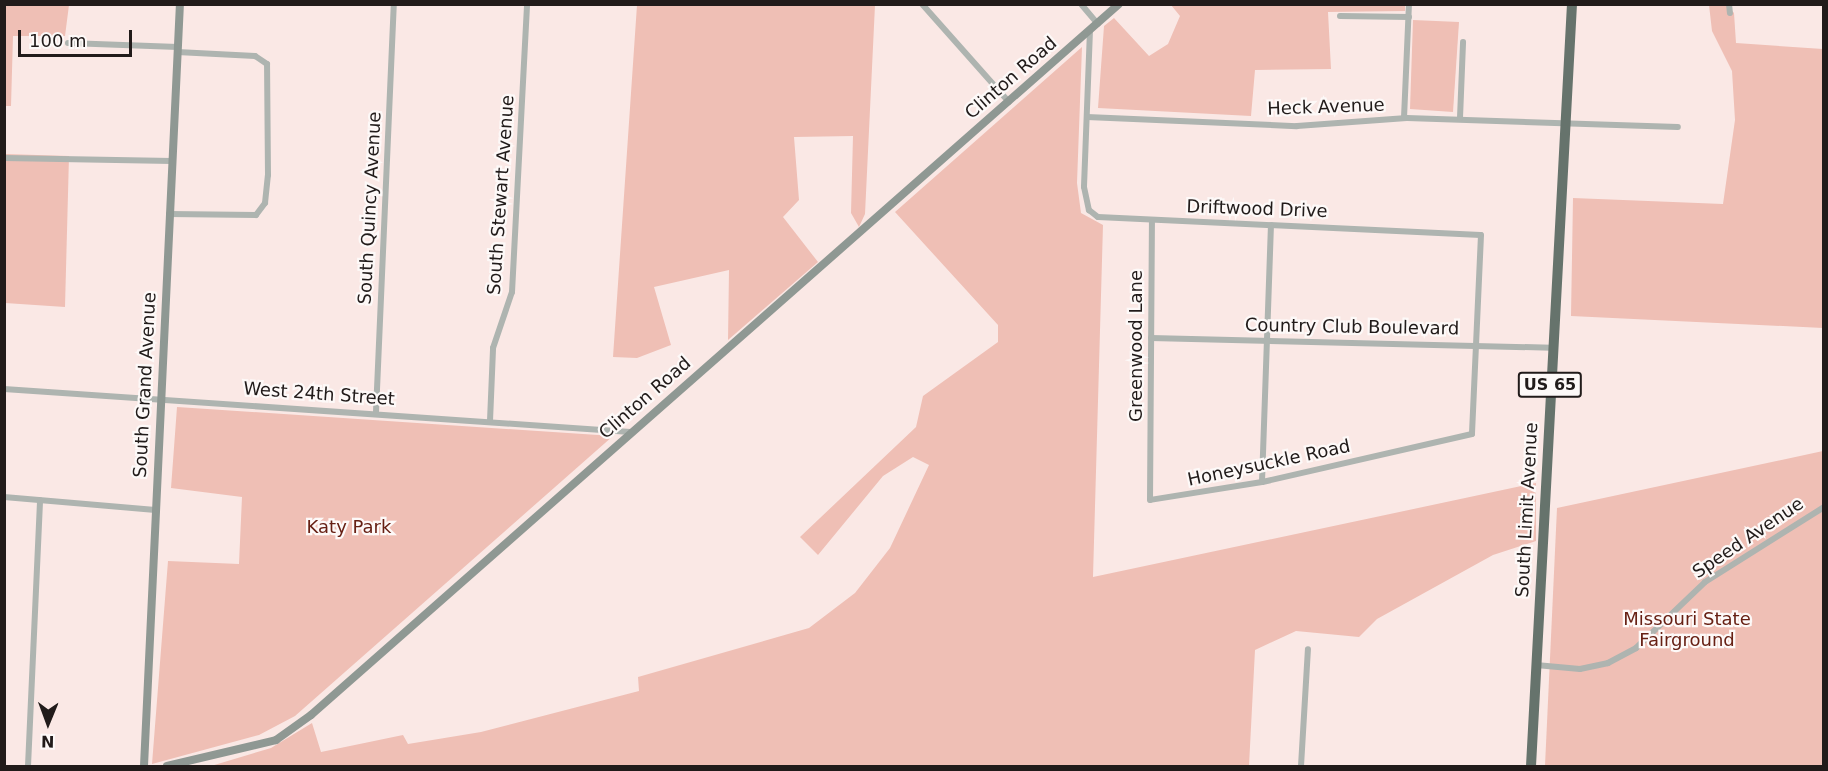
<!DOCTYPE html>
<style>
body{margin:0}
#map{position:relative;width:1828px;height:771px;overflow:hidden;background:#fae8e5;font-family:"DejaVu Sans",sans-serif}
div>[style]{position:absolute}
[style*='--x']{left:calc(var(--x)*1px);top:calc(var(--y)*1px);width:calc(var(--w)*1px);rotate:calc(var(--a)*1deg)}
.green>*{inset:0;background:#efbfb5}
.street>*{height:6px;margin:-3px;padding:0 3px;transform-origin:3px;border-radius:3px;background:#aeb4b0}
.secondary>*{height:8px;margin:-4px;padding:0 4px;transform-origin:4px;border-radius:4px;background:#8f9893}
.highway>*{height:10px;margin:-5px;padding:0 5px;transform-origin:5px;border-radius:5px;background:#66736c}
span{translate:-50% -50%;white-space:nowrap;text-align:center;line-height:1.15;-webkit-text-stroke:4.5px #fdf9f8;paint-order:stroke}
.shield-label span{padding:2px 4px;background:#fdf9f8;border:2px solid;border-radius:4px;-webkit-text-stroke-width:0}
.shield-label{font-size:16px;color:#211b1a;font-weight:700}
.street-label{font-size:18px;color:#211b1a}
.park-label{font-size:18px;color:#672014}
.frame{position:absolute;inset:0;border:6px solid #211b1a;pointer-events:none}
.north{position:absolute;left:18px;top:693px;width:60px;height:60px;-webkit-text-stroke:4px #fdf9f8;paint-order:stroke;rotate:181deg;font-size:16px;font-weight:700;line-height:24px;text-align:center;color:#211b1a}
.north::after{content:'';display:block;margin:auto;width:21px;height:27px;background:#211b1a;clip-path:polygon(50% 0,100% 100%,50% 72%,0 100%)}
.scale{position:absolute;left:18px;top:30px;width:114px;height:27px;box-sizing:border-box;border:3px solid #211b1a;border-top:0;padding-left:8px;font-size:18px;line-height:21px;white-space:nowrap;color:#211b1a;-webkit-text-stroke:4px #fdf9f8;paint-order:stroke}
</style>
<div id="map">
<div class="green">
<div style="clip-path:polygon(5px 4px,69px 5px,65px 36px,13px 36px,11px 106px,5px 106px)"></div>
<div style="clip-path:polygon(637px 5px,875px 5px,865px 214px,859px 227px,851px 213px,853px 136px,794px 137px,799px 200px,783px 217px,818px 262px,728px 340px,729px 270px,654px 287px,671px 345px,637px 358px,613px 357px)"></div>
<div style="clip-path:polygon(1171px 5px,1405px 5px,1405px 11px,1328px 12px,1331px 69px,1255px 70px,1251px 116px,1098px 108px,1104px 26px,1114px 18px,1149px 56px,1168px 44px,1180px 16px)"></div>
<div style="clip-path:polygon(1709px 5px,1727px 5px,1734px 13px,1736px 43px,1823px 49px,1823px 328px,1571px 316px,1573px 198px,1723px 204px,1735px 120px,1732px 71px,1712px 31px)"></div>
<div style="clip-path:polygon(1413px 20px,1459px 22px,1453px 112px,1410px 109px)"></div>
<div style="clip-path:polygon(1082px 47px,1077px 183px,1081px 213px,1103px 225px,1093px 577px,1536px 483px,1536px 541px,1493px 555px,1377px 619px,1359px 637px,1296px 631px,1255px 650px,1249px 766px,211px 766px,271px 748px,312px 723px,321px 752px,403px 735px,408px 744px,481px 732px,639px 691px,638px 677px,809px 628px,855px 593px,890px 548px,929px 465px,913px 457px,883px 476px,818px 555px,800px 537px,916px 427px,923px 396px,998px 342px,998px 325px,895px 212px)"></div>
<div style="clip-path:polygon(5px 154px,69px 156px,65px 307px,5px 303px)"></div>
<div style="clip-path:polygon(177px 407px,613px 436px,295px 716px,259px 735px,152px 764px,168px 561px,239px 564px,242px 497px,171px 488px)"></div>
<div style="clip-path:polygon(1823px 451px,1823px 766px,1545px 766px,1557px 508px)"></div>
</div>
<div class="street">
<div style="--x:922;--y:4;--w:131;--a:48.4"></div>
<div style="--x:1081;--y:4;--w:26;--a:50"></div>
<div style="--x:1729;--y:4;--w:9;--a:84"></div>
<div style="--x:1340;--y:16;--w:69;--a:0.8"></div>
<div style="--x:1090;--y:30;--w:157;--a:92.2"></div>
<div style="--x:1084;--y:187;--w:24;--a:78"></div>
<div style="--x:1089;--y:210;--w:11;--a:38"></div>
<div style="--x:1098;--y:217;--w:383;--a:2.7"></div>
<div style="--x:1481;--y:235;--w:199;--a:92.6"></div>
<div style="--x:1472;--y:434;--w:215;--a:167.1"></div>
<div style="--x:1262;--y:482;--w:113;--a:170.9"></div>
<div style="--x:1150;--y:500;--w:278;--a:-89.6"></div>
<div style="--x:68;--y:43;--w:110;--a:2.1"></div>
<div style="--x:1087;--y:117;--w:210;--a:2.5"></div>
<div style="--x:1297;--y:126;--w:110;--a:-4.2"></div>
<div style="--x:1407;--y:118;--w:271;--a:1.9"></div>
<div style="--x:1404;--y:118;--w:114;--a:-87.5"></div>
<div style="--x:1460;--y:118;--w:76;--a:-87.7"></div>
<div style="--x:4;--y:158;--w:168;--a:1"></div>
<div style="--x:169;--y:214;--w:87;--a:0.7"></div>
<div style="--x:256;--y:215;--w:15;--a:-53"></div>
<div style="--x:265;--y:203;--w:28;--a:-84"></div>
<div style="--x:268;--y:175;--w:111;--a:-90.5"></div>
<div style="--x:267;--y:64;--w:14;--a:-146"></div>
<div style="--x:255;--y:56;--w:78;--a:-177.1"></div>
<div style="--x:1151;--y:338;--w:401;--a:1.4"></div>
<div style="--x:4;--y:389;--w:628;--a:3.92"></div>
<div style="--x:376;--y:412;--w:408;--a:-87.5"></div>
<div style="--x:490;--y:421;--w:73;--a:-87.6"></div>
<div style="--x:493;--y:348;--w:59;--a:-71.3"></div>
<div style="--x:512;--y:292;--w:288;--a:-87"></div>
<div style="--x:1262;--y:482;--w:257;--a:-88"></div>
<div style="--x:4;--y:497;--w:152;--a:4.9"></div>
<div style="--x:1536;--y:665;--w:44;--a:5.2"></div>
<div style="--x:1580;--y:669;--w:29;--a:-12"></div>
<div style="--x:1608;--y:663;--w:32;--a:-28"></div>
<div style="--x:1636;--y:648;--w:95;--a:-43.7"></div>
<div style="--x:1705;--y:582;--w:141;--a:-32.2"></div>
<div style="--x:28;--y:766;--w:266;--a:-87.4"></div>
<div style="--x:1301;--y:766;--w:117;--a:-86.6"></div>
</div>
<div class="secondary">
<div style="--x:144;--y:766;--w:763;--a:-87.3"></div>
<div style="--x:167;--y:766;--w:112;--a:-13.4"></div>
<div style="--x:276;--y:740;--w:43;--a:-35.5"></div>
<div style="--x:311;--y:715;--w:1076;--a:-41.35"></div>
</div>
<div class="highway">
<div style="--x:1531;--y:766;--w:763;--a:-86.92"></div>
</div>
<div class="shield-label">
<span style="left:1550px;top:385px">US 65</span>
</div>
<div class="street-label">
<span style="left:1011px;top:78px;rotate:-41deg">Clinton Road</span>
<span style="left:1326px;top:107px;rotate:-2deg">Heck Avenue</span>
<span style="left:501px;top:195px;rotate:-86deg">South Stewart Avenue</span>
<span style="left:370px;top:208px;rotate:-87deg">South Quincy Avenue</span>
<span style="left:1257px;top:209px;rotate:2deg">Driftwood Drive</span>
<span style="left:1352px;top:327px;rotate:1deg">Country Club Boulevard</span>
<span style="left:1136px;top:346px;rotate:-90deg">Greenwood Lane</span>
<span style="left:145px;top:385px;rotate:-87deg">South Grand Avenue</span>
<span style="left:319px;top:394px;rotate:4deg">West 24th Street</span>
<span style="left:645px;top:398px;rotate:-41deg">Clinton Road</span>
<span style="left:1269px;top:463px;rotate:-12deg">Honeysuckle Road</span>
<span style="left:1527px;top:510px;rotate:-87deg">South Limit Avenue</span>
<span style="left:1748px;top:538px;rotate:-34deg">Speed Avenue</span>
</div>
<div class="park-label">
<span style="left:349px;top:527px">Katy Park</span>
<span style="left:1687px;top:630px">Missouri State<br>Fairground</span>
</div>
<div class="frame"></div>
<div class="north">N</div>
<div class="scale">100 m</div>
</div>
